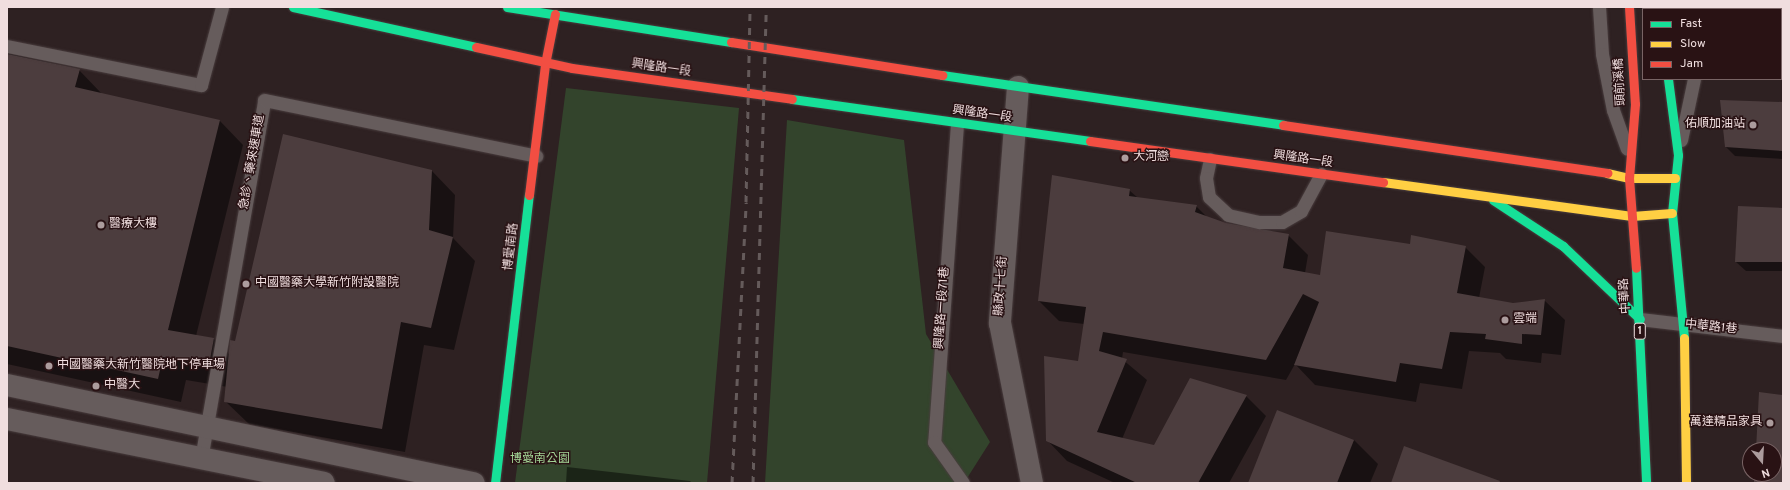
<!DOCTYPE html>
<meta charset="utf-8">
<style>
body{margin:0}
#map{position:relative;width:1790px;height:490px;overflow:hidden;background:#2e2122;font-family:Overpass,"Noto Sans TC",sans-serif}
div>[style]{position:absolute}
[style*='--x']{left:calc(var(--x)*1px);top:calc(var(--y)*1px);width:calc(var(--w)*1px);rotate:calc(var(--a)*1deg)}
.green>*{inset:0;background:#33442c}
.shadow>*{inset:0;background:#0007}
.building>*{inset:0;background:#4c3d3e}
.roads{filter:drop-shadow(0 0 1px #493d3e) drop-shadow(0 0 1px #493d3e)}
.lane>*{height:13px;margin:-6.5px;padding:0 6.5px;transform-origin:6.5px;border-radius:6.5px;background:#665c5c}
.street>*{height:22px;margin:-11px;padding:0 11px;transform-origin:11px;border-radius:11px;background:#665c5c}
.fast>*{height:9px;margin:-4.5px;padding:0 4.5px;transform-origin:4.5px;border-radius:4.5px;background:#16e098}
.slow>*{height:9px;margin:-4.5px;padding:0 4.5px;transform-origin:4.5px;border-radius:4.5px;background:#ffcf43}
.jam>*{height:9px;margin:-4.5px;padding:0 4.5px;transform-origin:4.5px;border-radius:4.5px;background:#f24e42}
.rail>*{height:3px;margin-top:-1.5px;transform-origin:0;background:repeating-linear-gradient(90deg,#655b5b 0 7px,transparent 0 14px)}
.dots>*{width:11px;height:11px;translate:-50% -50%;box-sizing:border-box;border:2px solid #291214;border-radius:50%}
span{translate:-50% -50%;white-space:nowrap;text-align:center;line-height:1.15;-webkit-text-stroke:3px #291214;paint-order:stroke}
.shield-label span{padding:1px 3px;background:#291214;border:1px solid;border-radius:3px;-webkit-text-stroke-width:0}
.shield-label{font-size:11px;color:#f0dedf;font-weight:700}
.street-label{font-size:12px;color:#f0dedf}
.poi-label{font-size:12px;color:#f0dedf}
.right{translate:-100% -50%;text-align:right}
.left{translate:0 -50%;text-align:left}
.park-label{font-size:12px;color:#a3d596}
.frame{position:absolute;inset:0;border:8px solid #f0dedf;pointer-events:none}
.legend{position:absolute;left:1642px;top:8px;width:140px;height:72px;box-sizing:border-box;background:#291214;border:1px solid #796465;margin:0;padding:5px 7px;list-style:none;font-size:12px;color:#f0dedf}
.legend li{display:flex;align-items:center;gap:8px;height:20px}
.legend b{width:20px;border:1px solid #796465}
.north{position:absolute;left:1742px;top:442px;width:40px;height:40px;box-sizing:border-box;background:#291214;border:1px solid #796465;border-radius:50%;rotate:162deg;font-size:11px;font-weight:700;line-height:16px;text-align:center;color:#f0dedf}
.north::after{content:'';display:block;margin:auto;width:14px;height:18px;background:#ac9c9d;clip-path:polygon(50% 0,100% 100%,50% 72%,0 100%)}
</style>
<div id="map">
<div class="green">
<div style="clip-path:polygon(566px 88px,739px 108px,707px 483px,515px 483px)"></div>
<div style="clip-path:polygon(787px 120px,904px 140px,926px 334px,990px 442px,964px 483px,765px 483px)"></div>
</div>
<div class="shadow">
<div style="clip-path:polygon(7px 53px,79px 70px,102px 94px,220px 121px,243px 145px,196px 336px,214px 339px,229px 354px,231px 341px,236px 342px,432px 171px,455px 195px,453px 238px,475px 261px,454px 350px,424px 345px,405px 452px,249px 424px,225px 401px,228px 387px,186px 380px,181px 402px,7px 364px)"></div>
<div style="clip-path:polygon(1783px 103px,1783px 159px,1735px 156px,1726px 147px)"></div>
<div style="clip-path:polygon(1129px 190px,1138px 198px,1196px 206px,1207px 217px,1226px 224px,1288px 235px,1308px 255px,1305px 273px,1320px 276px,1411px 246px,1465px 247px,1485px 267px,1479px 298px,1513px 304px,1545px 301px,1565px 320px,1561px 355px,1542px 353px,1541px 363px,1506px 359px,1500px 353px,1469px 351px,1462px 389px,1420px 383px,1416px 402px,1315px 385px,1295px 364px,1286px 380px,1123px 352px,1122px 359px,1147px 380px,1122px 439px,1154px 446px,1246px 396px,1266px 416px,1229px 483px,1115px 483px,1067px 461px,1047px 440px,1079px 363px,1084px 324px,1059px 321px,1039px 301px)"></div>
<div style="clip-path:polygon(1783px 209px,1783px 271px,1746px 271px,1736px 262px)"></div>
<div style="clip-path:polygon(1354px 440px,1378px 464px,1370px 483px,1249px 483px)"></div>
<div style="clip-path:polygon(567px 467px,690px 481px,692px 483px,566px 483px)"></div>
</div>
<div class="building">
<div style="clip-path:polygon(7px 54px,80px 69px,75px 87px,220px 120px,168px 330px,214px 338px,209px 365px,163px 357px,158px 379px,7px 346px)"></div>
<div style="clip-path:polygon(1720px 100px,1783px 102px,1783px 151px,1725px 147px)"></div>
<div style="clip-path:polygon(283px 134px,432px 170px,429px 230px,453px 237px,431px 328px,401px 322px,382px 429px,224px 402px,230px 340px,235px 341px)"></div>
<div style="clip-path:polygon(1052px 175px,1130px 189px,1129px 196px,1197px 205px,1195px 212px,1226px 223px,1289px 234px,1283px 268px,1320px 275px,1326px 231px,1410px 244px,1411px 235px,1466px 246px,1457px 293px,1513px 303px,1545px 299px,1541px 335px,1522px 334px,1522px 344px,1485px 339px,1486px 334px,1450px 332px,1442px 369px,1400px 363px,1396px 382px,1294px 365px,1319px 302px,1303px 294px,1266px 360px,1103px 332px,1099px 351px,1127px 359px,1097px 432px,1154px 445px,1190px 378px,1247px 395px,1198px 483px,1137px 483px,1046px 441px,1044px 356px,1078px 361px,1086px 307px,1038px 301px)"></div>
<div style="clip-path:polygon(1738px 206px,1783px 208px,1783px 262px,1735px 262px)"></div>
<div style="clip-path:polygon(1759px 392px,1783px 395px,1783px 483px,1754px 483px,1754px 474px,1774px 474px,1774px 450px,1756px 450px)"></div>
<div style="clip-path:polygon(1277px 410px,1354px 440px,1337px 483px,1248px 483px)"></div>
<div style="clip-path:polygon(1404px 446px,1500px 481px,1499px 483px,1391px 483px)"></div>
</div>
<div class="roads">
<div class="lane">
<div style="--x:1599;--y:7;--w:47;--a:86.3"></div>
<div style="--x:1602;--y:54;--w:57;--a:78.9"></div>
<div style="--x:1613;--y:110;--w:41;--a:70.3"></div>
<div style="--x:1691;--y:7;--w:2;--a:90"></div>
<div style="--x:7;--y:46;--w:198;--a:11.4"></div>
<div style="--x:201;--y:85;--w:81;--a:-74.9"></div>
<div style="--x:957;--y:124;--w:319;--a:94.1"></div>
<div style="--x:934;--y:442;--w:50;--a:54.7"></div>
<div style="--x:1681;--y:140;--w:62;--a:-78"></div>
<div style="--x:1210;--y:159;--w:19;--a:102"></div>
<div style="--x:1206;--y:178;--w:19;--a:81"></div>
<div style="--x:1209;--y:197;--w:26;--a:43"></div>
<div style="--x:1228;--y:215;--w:32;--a:13"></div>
<div style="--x:1259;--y:222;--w:23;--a:0"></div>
<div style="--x:1282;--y:222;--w:22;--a:-30"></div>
<div style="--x:1301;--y:211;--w:42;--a:-61.6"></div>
<div style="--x:1640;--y:319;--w:144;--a:6.8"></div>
<div style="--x:201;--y:459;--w:364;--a:-80"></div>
<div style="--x:264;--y:100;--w:278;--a:11.6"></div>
</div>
<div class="street">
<div style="--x:1018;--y:87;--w:237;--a:94.4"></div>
<div style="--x:1000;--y:323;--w:163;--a:78.7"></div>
<div style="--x:7;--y:385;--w:477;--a:11.9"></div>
<div style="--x:7;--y:419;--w:323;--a:11.4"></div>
</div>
<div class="fast">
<div style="--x:293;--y:7;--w:187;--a:12.3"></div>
<div style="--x:507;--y:7;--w:227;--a:8.9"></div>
<div style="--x:942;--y:75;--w:345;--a:8.3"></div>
<div style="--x:1668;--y:79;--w:77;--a:82.5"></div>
<div style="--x:1678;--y:155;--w:58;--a:95.9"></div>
<div style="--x:1672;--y:213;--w:126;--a:84.5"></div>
<div style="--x:792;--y:99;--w:301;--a:8"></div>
<div style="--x:1493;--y:200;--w:84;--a:33.3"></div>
<div style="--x:1563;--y:246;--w:106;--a:43.5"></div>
<div style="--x:1636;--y:268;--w:215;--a:87.3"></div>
<div style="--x:495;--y:483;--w:290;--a:-83.3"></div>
</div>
<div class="slow">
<div style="--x:1664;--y:7;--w:2;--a:90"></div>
<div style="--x:1607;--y:173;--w:23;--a:13"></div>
<div style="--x:1629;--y:178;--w:46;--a:0"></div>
<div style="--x:1383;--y:182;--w:251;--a:7.8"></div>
<div style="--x:1632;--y:216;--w:40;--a:-4.3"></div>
<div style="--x:1684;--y:338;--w:145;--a:89.2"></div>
</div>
<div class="jam">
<div style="--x:1629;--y:7;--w:97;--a:86.5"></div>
<div style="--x:1635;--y:104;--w:74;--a:94.6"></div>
<div style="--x:1629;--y:178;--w:90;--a:85.6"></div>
<div style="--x:731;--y:42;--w:214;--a:8.9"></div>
<div style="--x:476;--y:47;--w:98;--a:12.3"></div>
<div style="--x:572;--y:68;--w:222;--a:8"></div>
<div style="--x:1283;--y:125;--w:328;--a:8.4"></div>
<div style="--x:1090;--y:141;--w:296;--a:8"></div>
<div style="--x:529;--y:195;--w:132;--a:-83"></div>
<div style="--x:545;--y:64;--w:51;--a:-78.7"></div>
</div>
</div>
<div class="rail">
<div style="--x:732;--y:483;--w:281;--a:-87.1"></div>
<div style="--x:746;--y:202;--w:195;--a:-88.8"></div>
<div style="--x:753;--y:483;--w:476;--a:-88.4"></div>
</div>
<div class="dots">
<div style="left:1753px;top:125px;background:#ac9c9d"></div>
<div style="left:1125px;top:158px;background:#ac9c9d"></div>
<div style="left:101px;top:225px;background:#ac9c9d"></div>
<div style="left:246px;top:284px;background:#ac9c9d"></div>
<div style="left:1505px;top:320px;background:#ac9c9d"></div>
<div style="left:49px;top:366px;background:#ac9c9d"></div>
<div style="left:96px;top:386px;background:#ac9c9d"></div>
<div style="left:1770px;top:423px;background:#ac9c9d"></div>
</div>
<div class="shield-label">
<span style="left:1640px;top:331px">1</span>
</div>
<div class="street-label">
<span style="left:661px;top:69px;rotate:8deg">興隆路一段</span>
<span style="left:1621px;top:82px;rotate:-93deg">頭前溪橋</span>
<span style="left:982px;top:115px;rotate:8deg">興隆路一段</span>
<span style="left:1303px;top:160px;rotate:8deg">興隆路一段</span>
<span style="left:253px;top:162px;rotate:-80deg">急診、藥來速車道</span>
<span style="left:512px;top:247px;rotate:-83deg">博愛南路</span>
<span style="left:1002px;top:286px;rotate:-86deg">縣政十七街</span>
<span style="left:1626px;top:296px;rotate:-94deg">中華路</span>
<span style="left:943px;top:308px;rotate:-86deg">興隆路一段71巷</span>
<span style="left:1711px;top:328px;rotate:6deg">中華路1巷</span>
</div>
<div class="poi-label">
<span class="right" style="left:1745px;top:125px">佑順加油站</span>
<span class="left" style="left:1133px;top:158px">大河戀</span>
<span class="left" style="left:109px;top:225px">醫療大樓</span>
<span class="left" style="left:255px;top:284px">中國醫藥大學新竹附設醫院</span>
<span class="left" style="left:1513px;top:320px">雲端</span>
<span class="left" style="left:57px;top:366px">中國醫藥大新竹醫院地下停車場</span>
<span class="left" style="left:104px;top:386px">中醫大</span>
<span class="right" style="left:1762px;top:423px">萬達精品家具</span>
</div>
<div class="park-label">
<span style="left:540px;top:460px">博愛南公園</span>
</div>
<div class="frame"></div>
<ul class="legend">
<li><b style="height:5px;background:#16e098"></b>Fast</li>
<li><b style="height:5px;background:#ffcf43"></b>Slow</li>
<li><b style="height:5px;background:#f24e42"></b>Jam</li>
</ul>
<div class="north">N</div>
</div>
